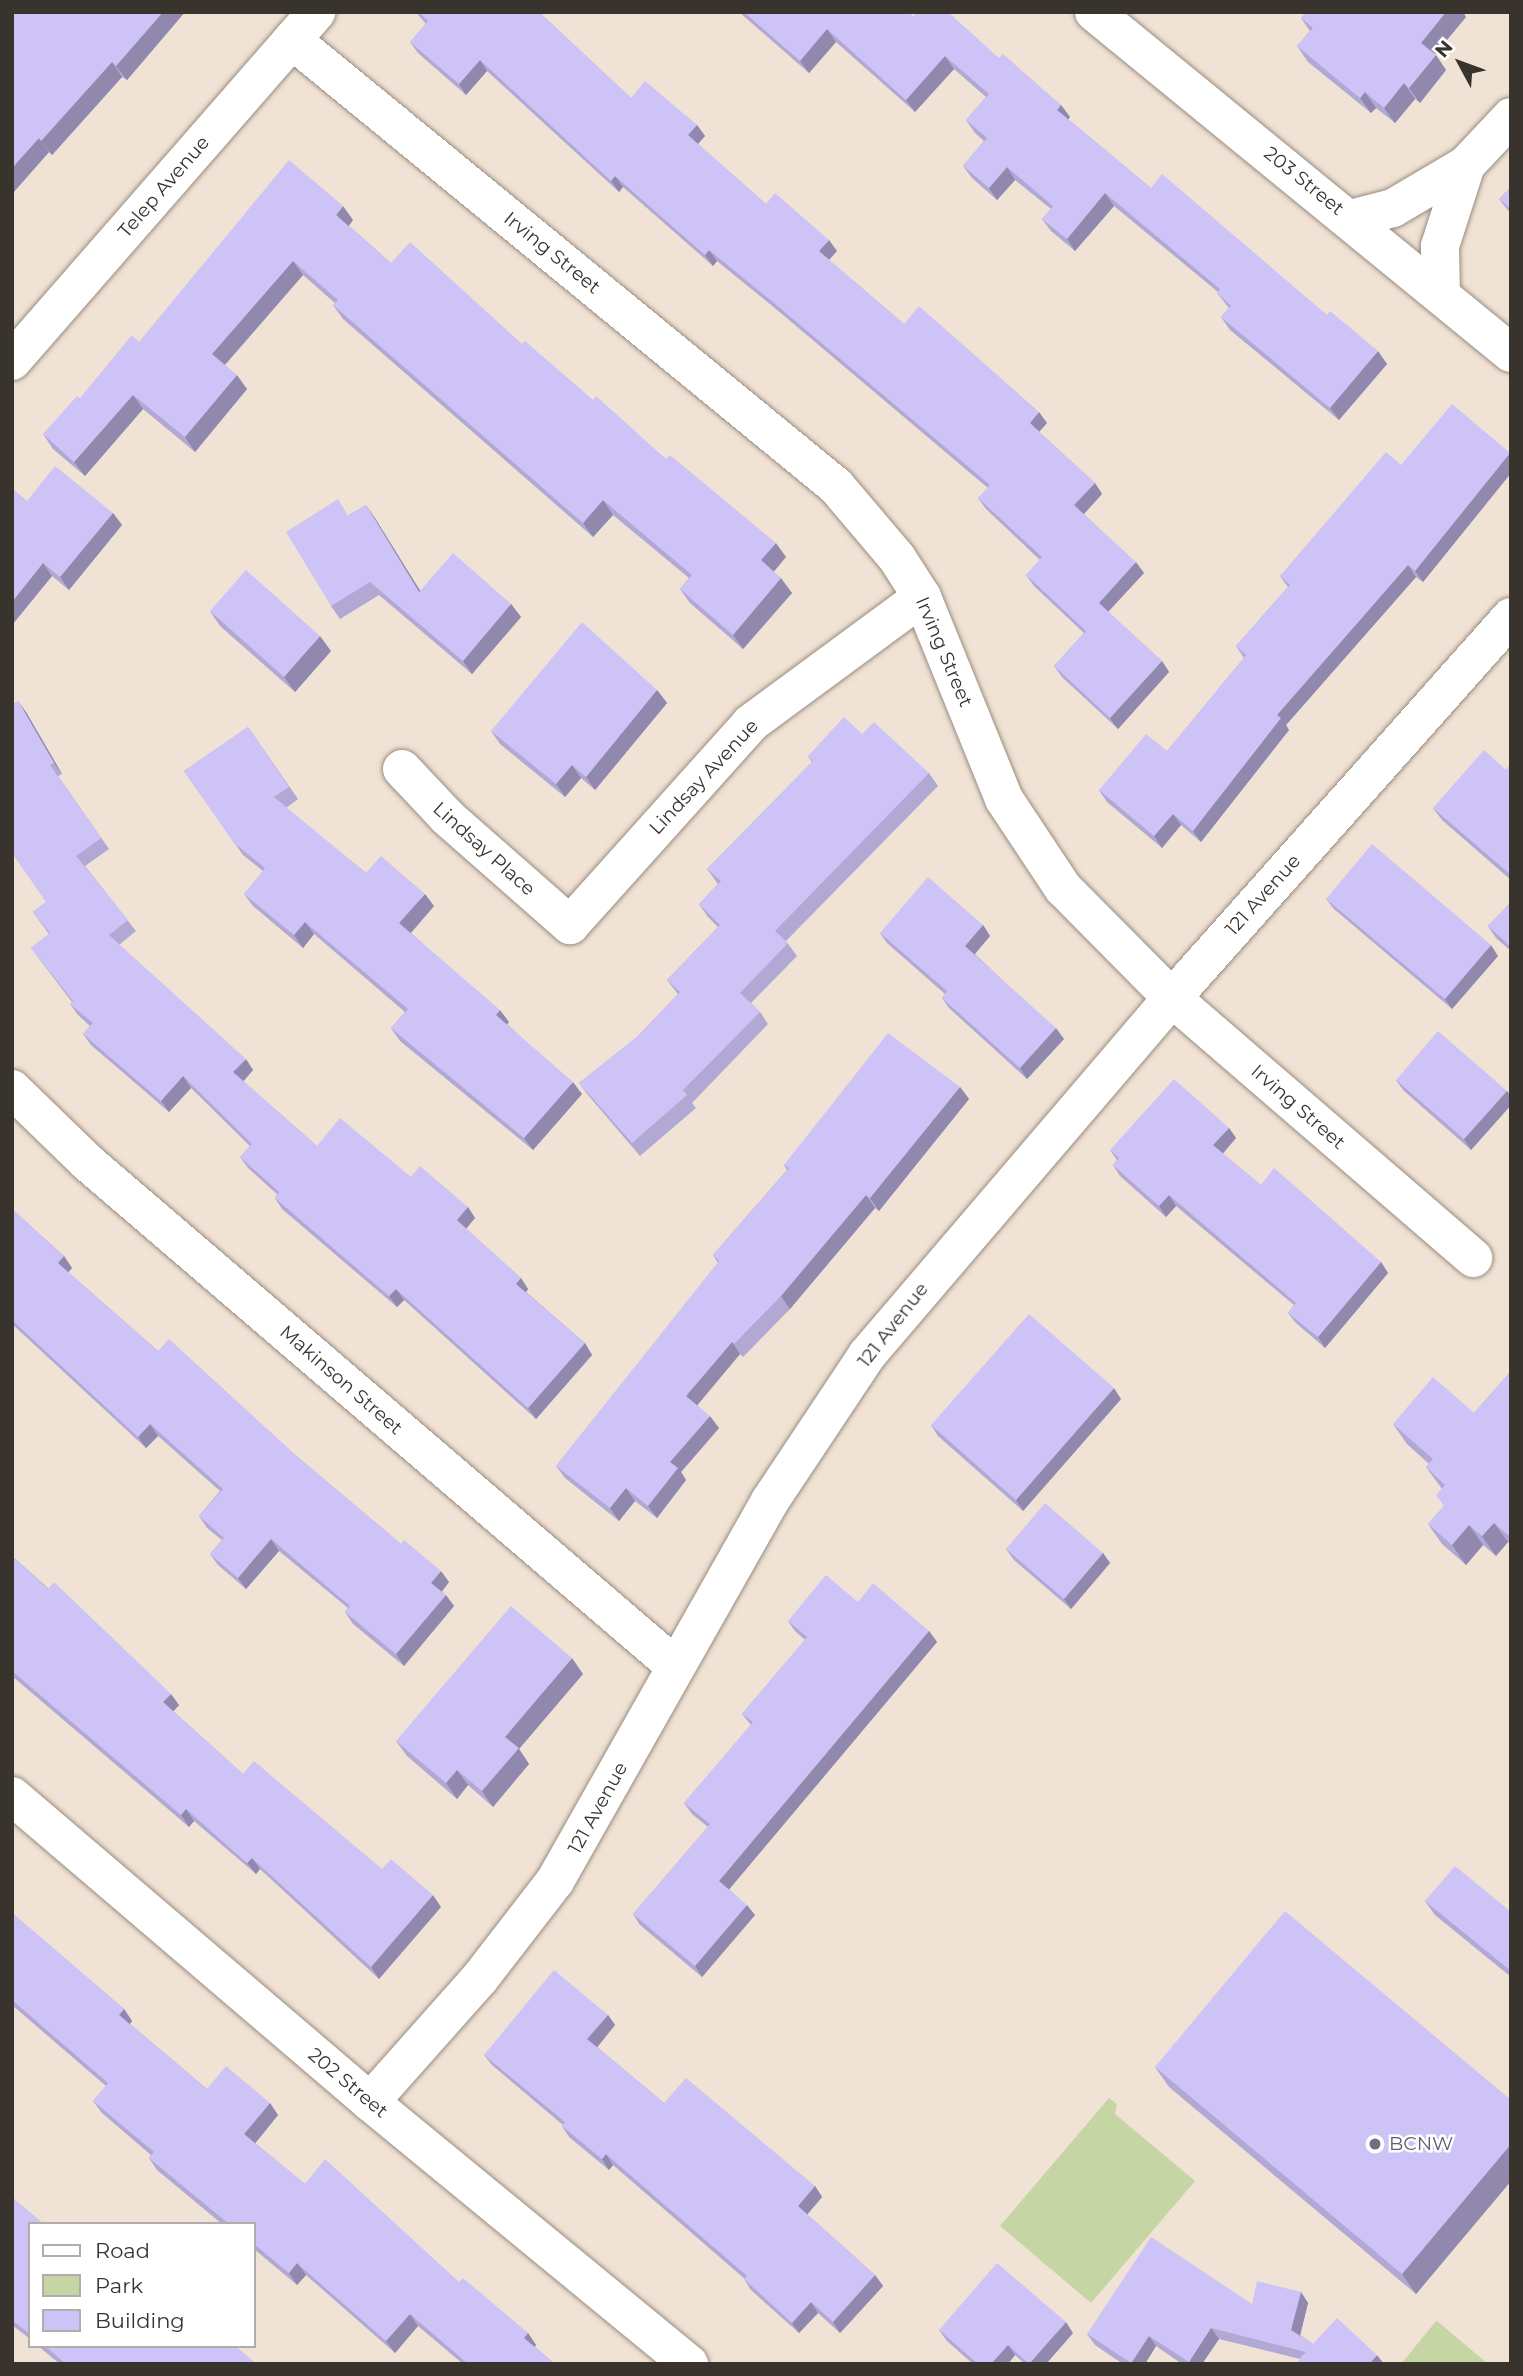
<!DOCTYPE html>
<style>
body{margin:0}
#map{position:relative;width:1523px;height:2376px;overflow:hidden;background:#f0e2d4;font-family:Montserrat,sans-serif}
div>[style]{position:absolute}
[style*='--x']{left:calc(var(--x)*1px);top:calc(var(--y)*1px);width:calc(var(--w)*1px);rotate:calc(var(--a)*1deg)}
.green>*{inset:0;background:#c5d5a3}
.roads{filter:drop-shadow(0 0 2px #998c7f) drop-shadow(0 0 2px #998c7f)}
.minor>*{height:38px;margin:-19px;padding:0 19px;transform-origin:19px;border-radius:19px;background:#fff}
.major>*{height:38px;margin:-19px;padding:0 19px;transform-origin:19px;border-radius:19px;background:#fff}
.wall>*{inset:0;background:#b1a8d4}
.shaded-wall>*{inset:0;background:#9088ad}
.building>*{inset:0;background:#cec3f7}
.dots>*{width:19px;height:19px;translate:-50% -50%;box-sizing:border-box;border:4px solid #fff;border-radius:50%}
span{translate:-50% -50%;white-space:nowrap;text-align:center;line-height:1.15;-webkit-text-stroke:5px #fff;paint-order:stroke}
.street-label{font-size:19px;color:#39332e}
.worship-label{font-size:19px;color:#5b616d}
.left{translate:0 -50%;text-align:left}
.frame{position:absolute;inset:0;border:14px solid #39332e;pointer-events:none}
.legend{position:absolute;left:28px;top:2222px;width:228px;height:126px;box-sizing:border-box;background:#fff;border:2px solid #b0adab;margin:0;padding:9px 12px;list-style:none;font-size:21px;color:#39332e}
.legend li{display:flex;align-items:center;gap:14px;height:35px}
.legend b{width:35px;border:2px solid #b0adab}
.north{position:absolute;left:1425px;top:28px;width:70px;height:70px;-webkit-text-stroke:5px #fff;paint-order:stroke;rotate:311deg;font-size:19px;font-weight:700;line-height:28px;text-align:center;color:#39332e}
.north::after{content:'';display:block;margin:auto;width:24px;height:32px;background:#39332e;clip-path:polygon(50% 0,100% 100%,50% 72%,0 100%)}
</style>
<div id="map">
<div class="green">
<div style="clip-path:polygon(1109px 2098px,1117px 2104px,1115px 2114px,1195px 2181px,1091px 2303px,1000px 2226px)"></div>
<div style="clip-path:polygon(1437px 2320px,1437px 2321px,1488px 2364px,1401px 2364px)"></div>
</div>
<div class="roads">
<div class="minor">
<div style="--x:292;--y:40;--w:703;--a:39.35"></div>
<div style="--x:836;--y:486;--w:94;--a:49.7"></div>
<div style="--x:897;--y:558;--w:46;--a:57.3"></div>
<div style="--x:922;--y:597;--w:218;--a:67.9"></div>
<div style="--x:1004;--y:799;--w:107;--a:56.5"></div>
<div style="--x:1063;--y:888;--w:155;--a:45.3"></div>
<div style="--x:1172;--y:998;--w:398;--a:40.8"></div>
<div style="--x:1351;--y:219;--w:43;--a:-14.7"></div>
<div style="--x:1393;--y:208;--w:85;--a:-30.5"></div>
<div style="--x:1466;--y:165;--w:66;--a:-46.8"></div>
<div style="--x:1441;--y:295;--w:49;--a:-91.2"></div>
<div style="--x:1440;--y:246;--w:85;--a:-72.2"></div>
<div style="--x:12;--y:361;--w:463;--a:-48.9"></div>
<div style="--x:402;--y:769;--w:66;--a:46.8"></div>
<div style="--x:447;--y:817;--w:164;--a:41.3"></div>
<div style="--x:570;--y:925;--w:271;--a:-48.1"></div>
<div style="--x:751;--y:723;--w:212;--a:-36.4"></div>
<div style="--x:12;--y:1089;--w:105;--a:44.2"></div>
<div style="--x:87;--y:1162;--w:774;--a:40.6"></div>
<div style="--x:12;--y:1796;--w:471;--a:40.5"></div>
<div style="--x:370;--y:2102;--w:413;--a:39.4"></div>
<div style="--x:370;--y:2102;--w:166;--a:-48.4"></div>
<div style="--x:480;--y:1978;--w:123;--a:-52.3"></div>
<div style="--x:555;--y:1881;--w:437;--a:-60.5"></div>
<div style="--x:770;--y:1501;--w:175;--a:-56.4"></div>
<div style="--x:867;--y:1355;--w:470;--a:-49.5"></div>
<div style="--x:1172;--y:998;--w:510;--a:-48.34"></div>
</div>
<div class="major">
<div style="--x:1094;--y:12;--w:539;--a:39.27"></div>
</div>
</div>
<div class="wall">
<div style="clip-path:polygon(185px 12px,127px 80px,122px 77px,52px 155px,49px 152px,12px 194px,36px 14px)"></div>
<div style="clip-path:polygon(416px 12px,539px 12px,631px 98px,697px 125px,705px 136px,698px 144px,766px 204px,837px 251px,829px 260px,904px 324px,1047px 423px,1039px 432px,1095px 483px,1102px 494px,1084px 514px,1144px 573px,1108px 612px,1162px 661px,1169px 672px,1118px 729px,1062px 677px,1054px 666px,1084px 633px,1034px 586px,1026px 575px,1040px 560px,986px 509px,978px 498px,988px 488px,782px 314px,717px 261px,713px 266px,623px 187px,619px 192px,487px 71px,466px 95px,418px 53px,410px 42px,426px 24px)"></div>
<div style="clip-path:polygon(739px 12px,908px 12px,913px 17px,999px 58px,1061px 105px,1070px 117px,1068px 119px,1151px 188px,1327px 315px,1387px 364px,1339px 420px,1230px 330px,1221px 317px,1229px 308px,1217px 293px,1218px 292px,1114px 206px,1075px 251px,1051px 231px,1042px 219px,1051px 209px,1015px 180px,997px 200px,972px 178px,963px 166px,984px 141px,975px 133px,966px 120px,986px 97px,954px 69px,915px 112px,836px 42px,809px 73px)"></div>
<div style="clip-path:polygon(1306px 12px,1463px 12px,1466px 17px,1435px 54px,1446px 70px,1420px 103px,1415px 99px,1395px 123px,1376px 108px,1371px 113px,1308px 62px,1297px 46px,1310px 31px,1301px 18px)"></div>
<div style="clip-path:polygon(1511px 187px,1511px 214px,1499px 199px)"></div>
<div style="clip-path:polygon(353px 220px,349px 226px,391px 263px,522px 344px,666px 459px,786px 557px,773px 571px,792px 593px,743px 649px,690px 603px,680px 589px,689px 578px,613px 515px,593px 537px,343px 319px,333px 305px,335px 303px,303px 275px,225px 365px,247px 389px,195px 452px,143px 409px,85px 476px,53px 449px,43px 434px,139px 342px)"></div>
<div style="clip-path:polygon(1510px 453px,1511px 473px,1423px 582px,1416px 577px,1286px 725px,1289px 730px,1201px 842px,1181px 825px,1162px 848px,1107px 802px,1099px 790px,1167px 751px,1244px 658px,1236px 646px,1288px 587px,1280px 576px,1401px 465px)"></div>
<div style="clip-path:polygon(12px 489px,27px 501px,113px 513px,122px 525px,69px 590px,52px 576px,12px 625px)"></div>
<div style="clip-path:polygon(366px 505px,420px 591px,511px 604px,521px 617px,472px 674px,379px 595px,340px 619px,331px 606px,349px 515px)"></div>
<div style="clip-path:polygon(210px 611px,331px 651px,295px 692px,220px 626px)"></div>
<div style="clip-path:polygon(657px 690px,667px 703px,595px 790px,581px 778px,565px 797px,500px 744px,491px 731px)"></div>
<div style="clip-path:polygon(26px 712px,62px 774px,58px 776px,109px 849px,85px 866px,136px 931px,119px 945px,253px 1070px,243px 1081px,317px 1146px,411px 1177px,468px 1207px,475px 1218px,466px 1229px,521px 1278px,528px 1289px,526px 1292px,585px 1343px,592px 1355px,536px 1419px,404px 1300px,397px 1307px,282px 1209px,275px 1198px,277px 1194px,248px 1168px,240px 1157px,250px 1146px,191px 1088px,169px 1112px,91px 1045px,83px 1034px,90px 1026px,78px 1015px,70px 1004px,72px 1002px,31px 948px,49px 934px,33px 912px,46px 902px)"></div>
<div style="clip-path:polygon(248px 727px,298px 799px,286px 808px,366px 873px,434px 906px,411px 933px,509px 1022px,507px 1024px,582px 1094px,533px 1150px,400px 1041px,391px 1028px,405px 1012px,314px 934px,303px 948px,253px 906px,244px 894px,263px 871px,243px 855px,184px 771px)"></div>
<div style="clip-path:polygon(862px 734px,929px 773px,938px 786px,786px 941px,797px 956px,751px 1003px,760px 1012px,768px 1024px,692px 1103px,696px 1108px,640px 1156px,588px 1095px,579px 1083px,637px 1037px,678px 994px,667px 980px,718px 927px,708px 917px,699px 904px,718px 884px,707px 869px,812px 762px,808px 756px)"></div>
<div style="clip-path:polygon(1511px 764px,1511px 880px,1442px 820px,1433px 808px,1506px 770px)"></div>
<div style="clip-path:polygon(1326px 899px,1498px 956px,1452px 1009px,1334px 909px)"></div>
<div style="clip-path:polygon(1511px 902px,1511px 951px,1496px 938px,1488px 926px)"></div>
<div style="clip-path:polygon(983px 925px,990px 936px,975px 954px,1064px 1039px,1027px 1079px,949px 1008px,942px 998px,945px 994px,887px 943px,880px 933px)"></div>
<div style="clip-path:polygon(1396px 1080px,1507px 1091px,1511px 1096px,1511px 1105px,1471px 1150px,1403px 1090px)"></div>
<div style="clip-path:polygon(960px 1087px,969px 1099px,879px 1211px,875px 1208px,790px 1309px,743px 1357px,740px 1354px,697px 1405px,719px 1428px,681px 1472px,686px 1480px,657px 1518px,635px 1501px,619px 1521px,565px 1478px,556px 1466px,718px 1263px,713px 1255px,787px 1170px,784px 1165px)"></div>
<div style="clip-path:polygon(1229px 1128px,1236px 1138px,1223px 1154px,1261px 1185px,1381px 1262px,1388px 1273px,1325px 1348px,1296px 1323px,1288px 1313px,1294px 1305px,1176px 1206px,1166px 1217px,1120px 1176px,1113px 1165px,1117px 1160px,1110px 1150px)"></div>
<div style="clip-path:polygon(12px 1209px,64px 1256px,72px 1268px,68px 1272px,158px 1351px,300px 1459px,401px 1544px,449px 1582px,442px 1591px,454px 1606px,404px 1666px,353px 1624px,345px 1612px,348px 1608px,279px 1551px,246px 1589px,218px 1565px,210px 1554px,222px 1540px,207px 1528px,199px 1516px,220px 1491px,158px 1436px,146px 1448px,12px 1324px)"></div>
<div style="clip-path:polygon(1511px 1371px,1511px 1545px,1508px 1542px,1496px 1556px,1483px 1545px,1466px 1565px,1442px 1544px,1428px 1524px,1444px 1506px,1442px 1489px,1426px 1467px,1429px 1464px,1407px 1444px,1393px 1424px,1474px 1413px)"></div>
<div style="clip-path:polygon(1121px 1399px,1023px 1511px,938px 1436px,931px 1425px)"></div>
<div style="clip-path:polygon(1006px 1549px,1103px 1553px,1110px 1563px,1071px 1609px,1014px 1560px)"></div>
<div style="clip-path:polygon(12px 1556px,179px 1705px,173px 1711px,243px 1774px,382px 1869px,441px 1907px,379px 1979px,260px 1869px,256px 1874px,194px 1821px,189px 1827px,12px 1676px)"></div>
<div style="clip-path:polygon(858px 1602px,929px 1631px,937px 1642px,729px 1889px,755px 1915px,702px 1977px,640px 1925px,633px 1914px,708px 1827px,692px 1814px,684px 1803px,751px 1725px,742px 1714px,805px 1640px,795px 1631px,788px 1621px)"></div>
<div style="clip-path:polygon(583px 1674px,519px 1749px,529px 1764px,493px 1807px,468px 1785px,457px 1799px,407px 1756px,396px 1741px)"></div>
<div style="clip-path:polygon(1425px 1901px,1511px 1912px,1511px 1977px,1435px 1915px)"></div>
<div style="clip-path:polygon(12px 1913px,124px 2009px,132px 2021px,130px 2024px,207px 2089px,270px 2103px,278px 2115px,255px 2143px,305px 2184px,459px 2282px,528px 2333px,536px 2345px,535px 2347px,555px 2364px,463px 2364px,418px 2326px,395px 2353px,306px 2275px,297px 2285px,254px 2249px,254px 2224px,222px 2224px,157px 2170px,149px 2158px,151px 2155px,102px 2113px,93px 2101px,106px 2086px,12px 2005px)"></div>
<div style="clip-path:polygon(608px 2015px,615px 2025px,597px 2047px,664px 2103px,815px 2186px,822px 2197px,807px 2214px,875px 2275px,883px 2286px,840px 2333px,818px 2313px,799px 2333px,751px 2290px,744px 2279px,745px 2279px,613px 2165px,609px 2170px,569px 2137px,562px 2126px,563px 2125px,492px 2065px,484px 2055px)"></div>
<div style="clip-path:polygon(1155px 2067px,1511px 2100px,1511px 2181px,1416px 2294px,1169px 2087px)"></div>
<div style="clip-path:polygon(12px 2197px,30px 2224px,30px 2339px,12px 2325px)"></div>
<div style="clip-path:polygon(1301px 2292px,1308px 2303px,1300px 2335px,1313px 2344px,1300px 2359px,1219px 2339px,1202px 2364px,1182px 2364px,1156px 2346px,1145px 2364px,1123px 2364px,1095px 2345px,1087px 2334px,1252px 2304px)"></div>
<div style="clip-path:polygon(939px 2330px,1073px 2333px,1046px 2364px,1025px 2364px,1015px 2355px,1008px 2364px,973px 2364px,947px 2341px)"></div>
<div style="clip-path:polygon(38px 2346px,235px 2346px,256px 2364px,60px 2364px)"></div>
</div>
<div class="shaded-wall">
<div style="clip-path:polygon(163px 12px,185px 12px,127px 80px,116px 66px)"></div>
<div style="clip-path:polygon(1446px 12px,1463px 12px,1466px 17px,1432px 58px,1421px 43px)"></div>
<div style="clip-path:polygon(827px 29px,836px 42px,809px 73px,800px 61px)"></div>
<div style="clip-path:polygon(1436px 55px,1446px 70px,1420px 103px,1409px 88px)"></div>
<div style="clip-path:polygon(945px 56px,954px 69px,915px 112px,906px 100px)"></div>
<div style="clip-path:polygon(480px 60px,487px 71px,466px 95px,459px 84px)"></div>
<div style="clip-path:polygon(112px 62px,122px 77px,52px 155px,41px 141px)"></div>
<div style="clip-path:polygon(1404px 83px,1415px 99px,1395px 123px,1384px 108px)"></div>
<div style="clip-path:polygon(1365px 92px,1376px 108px,1371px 113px,1360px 98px)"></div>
<div style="clip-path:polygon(1061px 105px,1070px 117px,1066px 122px,1057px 110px)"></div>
<div style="clip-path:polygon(697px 125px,705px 136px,696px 146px,688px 135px)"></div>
<div style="clip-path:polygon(39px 138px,49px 152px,12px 194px,12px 168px)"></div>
<div style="clip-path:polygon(1007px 167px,1015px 180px,997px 200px,989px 188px)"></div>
<div style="clip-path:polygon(615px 176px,623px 187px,619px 192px,611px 181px)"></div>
<div style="clip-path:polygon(1105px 193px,1114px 206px,1075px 251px,1067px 239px)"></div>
<div style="clip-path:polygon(343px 206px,353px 220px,346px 229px,336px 215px)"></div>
<div style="clip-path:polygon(829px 240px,837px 251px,827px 262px,819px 251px)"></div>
<div style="clip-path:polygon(709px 250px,717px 261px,713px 266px,705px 255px)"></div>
<div style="clip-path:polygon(293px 261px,303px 275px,222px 368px,212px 354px)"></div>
<div style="clip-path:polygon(1378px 351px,1387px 364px,1339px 420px,1330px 408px)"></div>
<div style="clip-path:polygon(237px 375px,247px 389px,195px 452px,185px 437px)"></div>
<div style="clip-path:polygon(133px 395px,143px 409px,85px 476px,74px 462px)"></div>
<div style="clip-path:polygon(1039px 412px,1047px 423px,1037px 434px,1030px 423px)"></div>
<div style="clip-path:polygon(1510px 453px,1511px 473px,1423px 582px,1415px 571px)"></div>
<div style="clip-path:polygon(1095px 483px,1102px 494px,1082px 516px,1074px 505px)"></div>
<div style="clip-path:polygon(603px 500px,613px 515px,593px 537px,583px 523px)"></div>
<div style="clip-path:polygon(366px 505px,375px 518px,429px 605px,419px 592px)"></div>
<div style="clip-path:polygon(113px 513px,122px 525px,69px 590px,60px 577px)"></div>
<div style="clip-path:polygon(776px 543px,786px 557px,771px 575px,761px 560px)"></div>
<div style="clip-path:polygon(1136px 562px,1144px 573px,1106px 614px,1099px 603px)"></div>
<div style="clip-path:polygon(43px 563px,52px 576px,12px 625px,12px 602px)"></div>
<div style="clip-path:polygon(1408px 565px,1416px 577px,1286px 725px,1289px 730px,1201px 842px,1193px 831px,1277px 715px)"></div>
<div style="clip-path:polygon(781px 578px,792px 593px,743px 649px,733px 635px)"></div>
<div style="clip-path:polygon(511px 604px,521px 617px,472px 674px,463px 661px)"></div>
<div style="clip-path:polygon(320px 636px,331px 651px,295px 692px,284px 677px)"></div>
<div style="clip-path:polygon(1162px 661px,1169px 672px,1118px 729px,1110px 718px)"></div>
<div style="clip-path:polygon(657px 690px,667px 703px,595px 790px,586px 777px)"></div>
<div style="clip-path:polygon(18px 701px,26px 712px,62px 774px,54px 763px)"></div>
<div style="clip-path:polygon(572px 765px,581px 778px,565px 797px,556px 784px)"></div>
<div style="clip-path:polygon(1173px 814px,1181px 825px,1162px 848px,1154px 836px)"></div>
<div style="clip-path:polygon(425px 894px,434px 906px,408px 936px,399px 923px)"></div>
<div style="clip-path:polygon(305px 922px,314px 934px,303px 948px,294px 935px)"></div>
<div style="clip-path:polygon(983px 925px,990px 936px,973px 956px,965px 946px)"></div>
<div style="clip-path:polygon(1491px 945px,1498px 956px,1452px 1009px,1445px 999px)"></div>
<div style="clip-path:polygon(500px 1010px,509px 1022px,505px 1027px,496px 1015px)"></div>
<div style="clip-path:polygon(1056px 1028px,1064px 1039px,1027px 1079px,1020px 1068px)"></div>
<div style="clip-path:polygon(246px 1059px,253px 1070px,241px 1084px,233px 1072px)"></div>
<div style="clip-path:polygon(183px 1076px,191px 1088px,169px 1112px,161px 1101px)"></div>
<div style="clip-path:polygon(573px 1082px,582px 1094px,533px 1150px,524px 1138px)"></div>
<div style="clip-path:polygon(960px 1087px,969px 1099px,879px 1211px,870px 1198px)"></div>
<div style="clip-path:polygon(1507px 1091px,1511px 1096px,1511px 1105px,1471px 1150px,1464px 1139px)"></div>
<div style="clip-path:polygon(1229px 1128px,1236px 1138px,1220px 1156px,1213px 1145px)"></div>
<div style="clip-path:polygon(866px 1195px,875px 1208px,790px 1309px,781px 1296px)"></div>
<div style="clip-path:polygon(1169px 1195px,1176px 1206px,1166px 1217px,1159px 1206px)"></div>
<div style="clip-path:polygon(468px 1207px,475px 1218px,464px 1231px,457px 1220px)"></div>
<div style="clip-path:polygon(64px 1256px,72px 1268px,66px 1275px,58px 1263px)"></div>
<div style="clip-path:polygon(1381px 1262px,1388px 1273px,1325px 1348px,1318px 1337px)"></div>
<div style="clip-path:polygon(521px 1278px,528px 1289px,524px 1295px,516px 1284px)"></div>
<div style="clip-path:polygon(396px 1289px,404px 1300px,397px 1307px,389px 1296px)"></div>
<div style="clip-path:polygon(732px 1342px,740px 1354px,695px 1408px,686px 1396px)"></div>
<div style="clip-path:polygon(585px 1343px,592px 1355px,536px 1419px,528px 1408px)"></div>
<div style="clip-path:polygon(1114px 1388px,1121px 1399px,1023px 1511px,1016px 1500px)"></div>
<div style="clip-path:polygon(710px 1416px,719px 1428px,681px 1472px,686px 1480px,657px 1518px,648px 1506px,670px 1462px)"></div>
<div style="clip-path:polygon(150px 1424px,158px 1436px,146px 1448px,138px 1437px)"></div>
<div style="clip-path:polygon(626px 1488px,635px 1501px,619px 1521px,610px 1508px)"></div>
<div style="clip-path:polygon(1494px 1523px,1508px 1542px,1496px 1556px,1482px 1536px)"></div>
<div style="clip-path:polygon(1469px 1525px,1483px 1545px,1466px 1565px,1452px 1545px)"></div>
<div style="clip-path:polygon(271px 1539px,279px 1551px,246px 1589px,238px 1578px)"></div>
<div style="clip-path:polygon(1103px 1553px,1110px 1563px,1071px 1609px,1064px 1599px)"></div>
<div style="clip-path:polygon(441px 1571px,449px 1582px,440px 1594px,431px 1583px)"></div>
<div style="clip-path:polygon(446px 1595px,454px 1606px,404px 1666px,396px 1654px)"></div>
<div style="clip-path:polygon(929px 1631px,937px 1642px,727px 1892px,719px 1881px)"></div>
<div style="clip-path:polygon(572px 1658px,583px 1674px,519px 1749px,529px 1764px,493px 1807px,482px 1791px,505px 1737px)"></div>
<div style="clip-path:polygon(171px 1694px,179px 1705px,171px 1714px,163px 1702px)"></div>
<div style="clip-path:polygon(457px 1770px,468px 1785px,457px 1799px,446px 1783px)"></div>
<div style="clip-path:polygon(186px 1809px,194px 1821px,189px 1827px,181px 1815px)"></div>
<div style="clip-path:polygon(252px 1858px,260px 1869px,256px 1874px,247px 1863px)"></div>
<div style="clip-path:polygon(433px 1895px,441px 1907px,379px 1979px,371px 1967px)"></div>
<div style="clip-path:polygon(747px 1905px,755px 1915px,702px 1977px,695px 1966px)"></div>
<div style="clip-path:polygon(124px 2009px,132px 2021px,128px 2026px,119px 2015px)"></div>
<div style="clip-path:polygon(608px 2015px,615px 2025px,595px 2050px,587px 2039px)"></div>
<div style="clip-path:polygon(270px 2103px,278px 2115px,253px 2146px,244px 2134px)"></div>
<div style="clip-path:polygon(1511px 2144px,1511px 2181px,1416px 2294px,1402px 2274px)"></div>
<div style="clip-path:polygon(606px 2154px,613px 2165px,609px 2170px,602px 2159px)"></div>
<div style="clip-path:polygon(815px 2186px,822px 2197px,806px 2216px,798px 2206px)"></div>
<div style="clip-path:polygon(297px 2263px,306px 2275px,297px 2285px,289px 2273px)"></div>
<div style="clip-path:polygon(875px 2275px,883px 2286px,840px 2333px,833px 2322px)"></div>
<div style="clip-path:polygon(1301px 2292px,1308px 2303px,1299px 2340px,1291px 2330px)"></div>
<div style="clip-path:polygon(811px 2302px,818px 2313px,799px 2333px,792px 2323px)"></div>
<div style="clip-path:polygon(410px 2314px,418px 2326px,395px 2353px,386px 2341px)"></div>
<div style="clip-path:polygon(1066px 2322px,1073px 2333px,1046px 2364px,1029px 2364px)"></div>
<div style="clip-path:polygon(1211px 2328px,1219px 2339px,1202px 2364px,1190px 2364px,1189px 2362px)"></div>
<div style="clip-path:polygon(528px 2333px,536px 2345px,532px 2349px,524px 2338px)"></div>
<div style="clip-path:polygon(1149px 2336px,1156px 2346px,1145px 2364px,1131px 2364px)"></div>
<div style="clip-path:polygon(1008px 2345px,1015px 2355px,1008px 2364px,991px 2364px)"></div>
<div style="clip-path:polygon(1377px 2355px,1384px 2364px,1369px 2364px)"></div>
</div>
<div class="building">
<div style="clip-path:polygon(12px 12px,34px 12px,36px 14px,37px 12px,163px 12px,116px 66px,112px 62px,41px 141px,39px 138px,12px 168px)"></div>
<div style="clip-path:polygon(418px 12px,539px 12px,631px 98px,645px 81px,697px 125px,688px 135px,766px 204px,775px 193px,829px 240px,819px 251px,904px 324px,919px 306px,1039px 412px,1030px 423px,1095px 483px,1074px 505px,1136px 562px,1099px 603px,1162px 661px,1110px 718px,1054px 666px,1086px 631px,1026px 575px,1042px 557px,978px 498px,990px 485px,774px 303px,709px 250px,705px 255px,615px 176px,611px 181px,480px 60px,459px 84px,410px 42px,428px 21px)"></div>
<div style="clip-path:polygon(744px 12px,908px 12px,913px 17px,916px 12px,948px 12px,999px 58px,1003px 54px,1061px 105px,1057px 110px,1151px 188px,1162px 174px,1327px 315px,1330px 311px,1378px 351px,1330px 408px,1221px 317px,1231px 306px,1217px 293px,1220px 289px,1105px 193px,1067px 239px,1042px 219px,1053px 206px,1007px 167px,989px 188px,963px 166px,987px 138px,966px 120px,989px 94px,945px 56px,906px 100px,827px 29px,800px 61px)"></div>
<div style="clip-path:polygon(1306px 12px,1446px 12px,1421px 43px,1436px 55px,1409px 88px,1404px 83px,1384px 108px,1365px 92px,1360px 98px,1297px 46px,1313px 28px,1301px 18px)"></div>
<div style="clip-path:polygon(289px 160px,343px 206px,336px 215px,391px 263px,410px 242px,522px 344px,525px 341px,593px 400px,596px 396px,666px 459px,670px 455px,776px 543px,761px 560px,781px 578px,733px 635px,680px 589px,692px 575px,603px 500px,583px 523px,333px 305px,338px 300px,293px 261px,212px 354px,237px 375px,185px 437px,133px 395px,74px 462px,43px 434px,77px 396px,80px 398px,132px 335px,139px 342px)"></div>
<div style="clip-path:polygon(1511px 187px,1511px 209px,1499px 199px)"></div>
<div style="clip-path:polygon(1452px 404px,1510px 453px,1415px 571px,1408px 565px,1277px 715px,1281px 718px,1193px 831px,1173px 814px,1154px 836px,1099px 790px,1146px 734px,1167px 751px,1246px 655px,1236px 646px,1290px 585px,1280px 576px,1386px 452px,1401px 465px)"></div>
<div style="clip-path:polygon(55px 466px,113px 513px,60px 577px,43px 563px,12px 602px,12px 489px,27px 501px)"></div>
<div style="clip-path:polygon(338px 499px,348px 516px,366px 505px,419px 592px,453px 553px,511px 604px,463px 661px,370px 582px,331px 606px,286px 532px)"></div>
<div style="clip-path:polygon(246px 570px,320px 636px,284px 677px,210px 611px)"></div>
<div style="clip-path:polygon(582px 622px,657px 690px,586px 777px,572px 765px,556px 784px,491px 731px)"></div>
<div style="clip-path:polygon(18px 701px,54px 763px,50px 765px,101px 838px,76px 856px,128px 920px,109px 935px,246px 1059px,233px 1072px,317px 1146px,340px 1118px,411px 1177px,420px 1166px,468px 1207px,457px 1220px,521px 1278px,516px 1284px,585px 1343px,528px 1408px,396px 1289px,389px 1296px,275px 1198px,279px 1192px,240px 1157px,252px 1144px,183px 1076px,161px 1101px,83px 1034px,93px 1023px,70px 1004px,73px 1001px,31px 948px,50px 933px,33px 912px,46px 902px,12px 853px,12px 704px)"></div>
<div style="clip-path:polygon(844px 717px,862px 734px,874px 722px,929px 773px,775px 931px,788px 943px,740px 993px,760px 1012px,683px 1090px,687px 1095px,632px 1143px,579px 1083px,637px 1037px,680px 992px,667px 980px,720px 925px,699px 904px,721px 881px,707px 869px,813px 761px,808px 756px)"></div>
<div style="clip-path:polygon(248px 727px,289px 787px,274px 797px,366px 873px,381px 856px,425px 894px,399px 923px,500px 1010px,496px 1015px,573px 1082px,524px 1138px,391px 1028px,408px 1009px,305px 922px,294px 935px,244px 894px,265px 868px,234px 843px,184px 771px)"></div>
<div style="clip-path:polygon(1484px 750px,1506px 770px,1511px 764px,1511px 875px,1433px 808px)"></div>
<div style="clip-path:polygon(1372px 844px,1491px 945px,1445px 999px,1326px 899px)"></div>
<div style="clip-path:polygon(928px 877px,983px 925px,965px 946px,1056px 1028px,1020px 1068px,942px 998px,947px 991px,880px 933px)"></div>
<div style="clip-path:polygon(1511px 902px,1511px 947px,1488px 926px)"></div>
<div style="clip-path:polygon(1438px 1031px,1507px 1091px,1464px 1139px,1396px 1080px)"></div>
<div style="clip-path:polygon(888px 1033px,960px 1087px,870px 1198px,866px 1195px,781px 1296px,734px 1344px,732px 1342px,686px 1396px,710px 1416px,670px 1462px,678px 1468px,648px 1506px,626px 1488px,610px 1508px,556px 1466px,719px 1261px,713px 1255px,789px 1168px,784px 1165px)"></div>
<div style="clip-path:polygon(1174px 1079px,1229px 1128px,1213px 1145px,1261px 1185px,1274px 1168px,1381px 1262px,1318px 1337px,1288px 1313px,1296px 1303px,1169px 1195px,1159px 1206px,1113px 1165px,1119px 1158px,1110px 1150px)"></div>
<div style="clip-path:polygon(12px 1209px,64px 1256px,58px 1263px,158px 1351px,169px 1339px,300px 1459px,401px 1544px,404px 1540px,441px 1571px,431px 1583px,446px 1595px,396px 1654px,345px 1612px,350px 1606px,271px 1539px,238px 1578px,210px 1554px,224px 1538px,199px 1516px,223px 1489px,150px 1424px,138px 1437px,12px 1320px)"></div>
<div style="clip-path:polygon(1029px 1314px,1114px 1388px,1016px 1500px,931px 1425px)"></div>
<div style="clip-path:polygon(1511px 1371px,1511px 1532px,1508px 1535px,1494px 1523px,1482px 1536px,1469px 1525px,1452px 1545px,1428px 1524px,1444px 1506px,1436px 1495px,1445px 1485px,1426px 1467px,1433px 1459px,1393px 1424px,1433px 1377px,1474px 1413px)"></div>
<div style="clip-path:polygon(1045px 1503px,1103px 1553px,1064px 1599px,1006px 1549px)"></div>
<div style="clip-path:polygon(12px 1556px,48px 1589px,54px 1582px,171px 1694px,163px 1702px,243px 1774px,254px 1761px,382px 1869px,391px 1859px,433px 1895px,371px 1967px,252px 1858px,247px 1863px,186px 1809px,181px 1815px,12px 1671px)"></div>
<div style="clip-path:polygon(826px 1575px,858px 1602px,873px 1583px,929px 1631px,719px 1881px,747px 1905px,695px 1966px,633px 1914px,710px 1824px,684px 1803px,753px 1722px,742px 1714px,807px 1637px,788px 1621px)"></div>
<div style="clip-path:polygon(511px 1606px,572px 1658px,505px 1737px,519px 1748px,482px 1791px,457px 1770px,446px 1783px,396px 1741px)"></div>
<div style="clip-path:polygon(1455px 1866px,1511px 1912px,1511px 1971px,1425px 1901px)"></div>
<div style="clip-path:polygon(1285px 1911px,1511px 2100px,1511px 2144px,1402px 2274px,1155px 2067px)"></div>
<div style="clip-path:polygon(12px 1913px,124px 2009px,119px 2015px,207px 2089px,226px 2066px,270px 2103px,244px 2134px,305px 2184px,325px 2159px,459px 2282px,463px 2278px,528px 2333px,524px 2338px,555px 2364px,468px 2364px,410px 2314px,386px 2341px,297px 2263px,289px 2273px,254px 2244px,254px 2224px,229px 2224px,149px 2158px,154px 2152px,93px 2101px,108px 2083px,12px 2000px)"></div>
<div style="clip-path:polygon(554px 1970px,608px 2015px,587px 2039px,664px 2103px,686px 2078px,815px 2186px,798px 2206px,875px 2275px,833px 2322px,811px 2302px,792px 2323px,744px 2279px,747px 2276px,606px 2154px,602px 2159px,562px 2126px,565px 2122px,484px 2055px)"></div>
<div style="clip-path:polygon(12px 2197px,44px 2224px,30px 2224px,30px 2334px,12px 2320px)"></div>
<div style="clip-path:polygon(1151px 2237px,1252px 2304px,1257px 2281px,1301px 2292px,1291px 2330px,1313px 2344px,1337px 2318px,1377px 2355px,1369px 2364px,1296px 2364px,1306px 2352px,1211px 2328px,1189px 2362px,1149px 2336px,1131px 2363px,1087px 2334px)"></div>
<div style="clip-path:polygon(997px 2263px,1066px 2322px,1029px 2364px,1008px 2345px,991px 2364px,978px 2364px,939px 2330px)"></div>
<div style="clip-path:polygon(45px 2346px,235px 2346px,256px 2364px,66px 2364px)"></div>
</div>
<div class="dots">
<div style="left:1375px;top:2144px;background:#6b7280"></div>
</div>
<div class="street-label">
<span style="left:1304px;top:181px;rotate:39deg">203 Street</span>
<span style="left:164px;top:187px;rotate:-49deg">Telep Avenue</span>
<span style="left:552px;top:253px;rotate:39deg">Irving Street</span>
<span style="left:944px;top:652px;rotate:67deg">Irving Street</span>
<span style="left:704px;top:777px;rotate:-47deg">Lindsay Avenue</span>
<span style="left:484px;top:849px;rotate:42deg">Lindsay Place</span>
<span style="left:1263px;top:895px;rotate:-48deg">121 Avenue</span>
<span style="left:1298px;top:1107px;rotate:41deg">Irving Street</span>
<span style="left:893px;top:1325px;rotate:-52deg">121 Avenue</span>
<span style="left:341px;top:1380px;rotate:41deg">Makinson Street</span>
<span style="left:598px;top:1808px;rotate:-61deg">121 Avenue</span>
<span style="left:348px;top:2083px;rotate:40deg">202 Street</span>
</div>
<div class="worship-label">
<span class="left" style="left:1389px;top:2144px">BCNW</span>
</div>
<div class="frame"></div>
<ul class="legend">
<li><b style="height:9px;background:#fff"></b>Road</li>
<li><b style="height:19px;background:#c5d5a3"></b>Park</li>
<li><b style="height:19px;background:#cec3f7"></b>Building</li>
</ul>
<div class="north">N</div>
</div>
